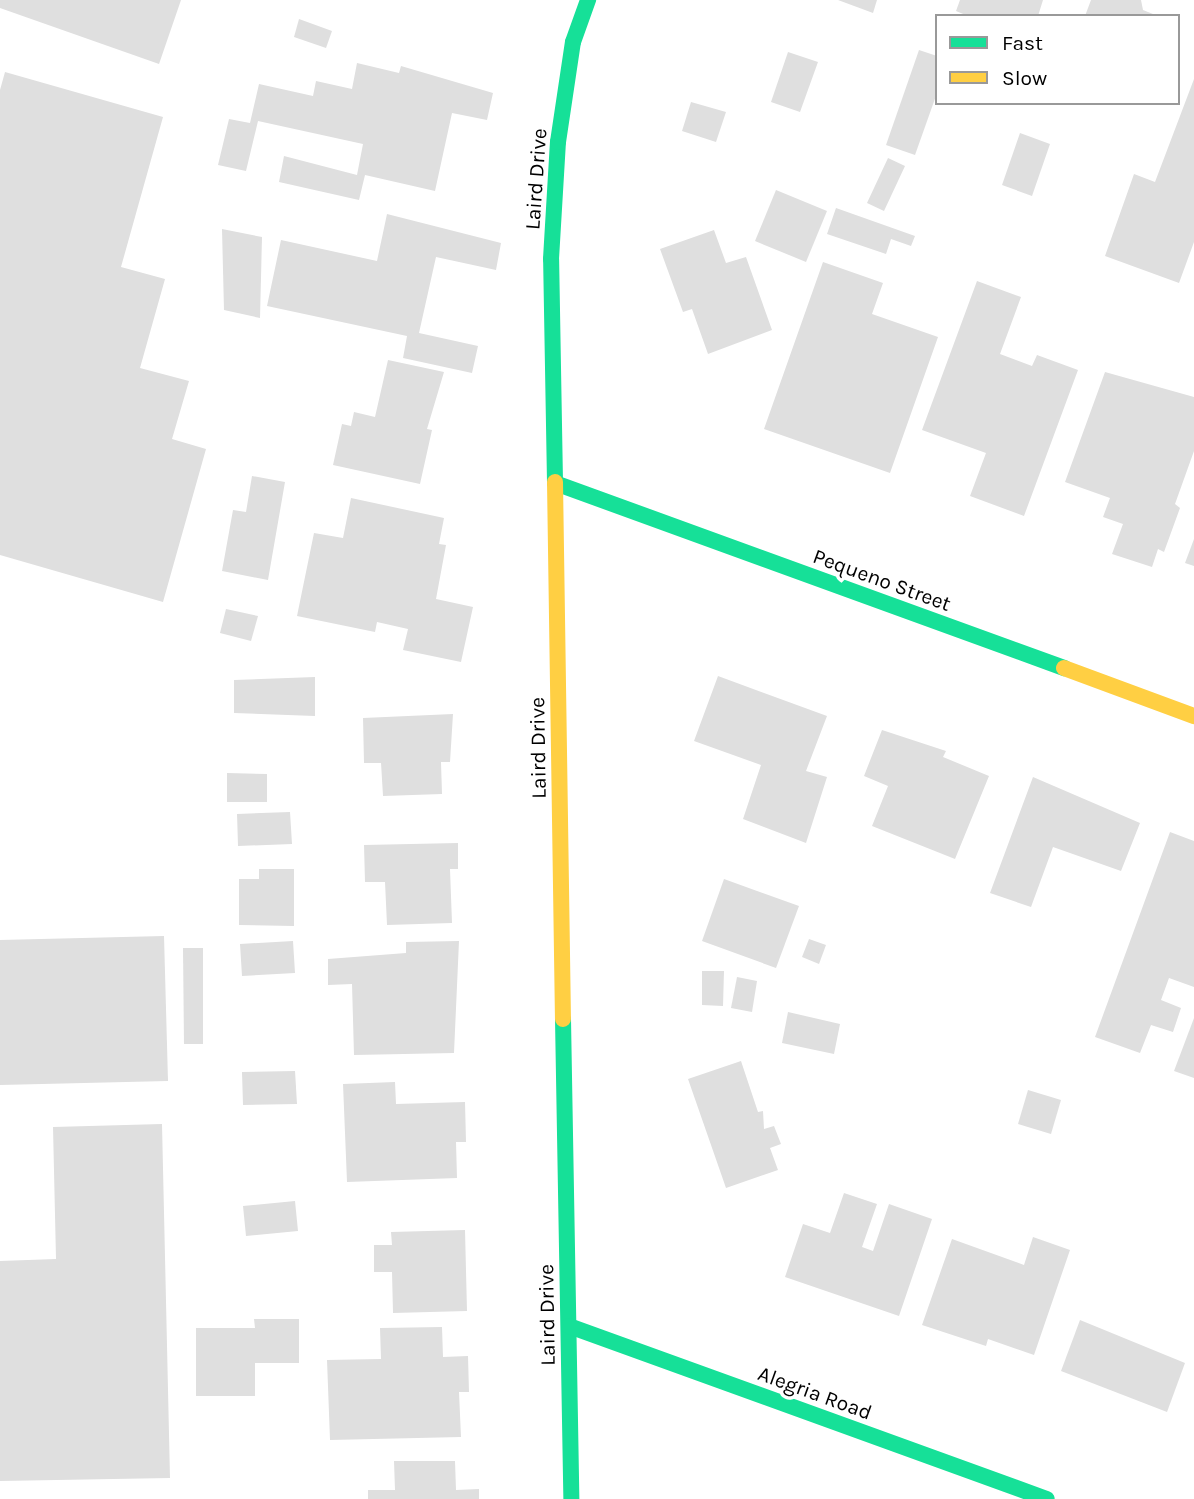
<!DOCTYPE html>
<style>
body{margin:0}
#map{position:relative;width:1194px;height:1499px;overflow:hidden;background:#fff;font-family:Karla,sans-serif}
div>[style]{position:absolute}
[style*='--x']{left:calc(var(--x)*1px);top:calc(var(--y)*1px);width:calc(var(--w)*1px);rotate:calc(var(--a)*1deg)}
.building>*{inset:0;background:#dfdfdf}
.fast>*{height:16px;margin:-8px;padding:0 8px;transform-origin:8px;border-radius:8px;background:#16e098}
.slow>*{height:16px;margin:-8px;padding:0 8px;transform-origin:8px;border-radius:8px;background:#ffcf43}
span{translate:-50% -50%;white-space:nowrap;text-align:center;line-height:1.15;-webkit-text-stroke:7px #fff;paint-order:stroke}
.street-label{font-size:21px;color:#000}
.legend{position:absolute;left:935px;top:14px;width:245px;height:91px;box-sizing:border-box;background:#fff;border:2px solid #999;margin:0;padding:9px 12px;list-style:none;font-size:21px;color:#000}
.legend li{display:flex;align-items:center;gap:14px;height:35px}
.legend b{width:35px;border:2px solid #999}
</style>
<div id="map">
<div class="building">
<div style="clip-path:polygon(0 0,181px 0,159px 64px,0 8px)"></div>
<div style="clip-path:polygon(838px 0,877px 0,873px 13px)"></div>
<div style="clip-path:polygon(960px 0,1043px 0,1038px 16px,968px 16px,956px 11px)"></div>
<div style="clip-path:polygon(1091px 0,1141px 0,1143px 10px,1158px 16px,1085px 16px)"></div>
<div style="clip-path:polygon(299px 19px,332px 31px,326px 48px,294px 37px)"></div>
<div style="clip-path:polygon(919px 50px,937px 56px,937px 93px,915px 155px,886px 145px)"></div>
<div style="clip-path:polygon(788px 52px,818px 62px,800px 112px,771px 102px)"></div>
<div style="clip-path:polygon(357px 63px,399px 73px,401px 66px,493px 93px,487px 120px,452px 113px,435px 191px,365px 175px,359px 200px,279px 182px,284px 156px,357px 175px,363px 144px,258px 121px,246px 171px,218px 165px,229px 119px,250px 123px,259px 84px,313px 96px,316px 81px,352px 89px)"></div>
<div style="clip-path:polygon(5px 72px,163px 117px,121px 267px,165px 279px,140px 368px,189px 381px,172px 439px,206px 449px,163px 602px,0 555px,0 90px)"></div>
<div style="clip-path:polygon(1194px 79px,1194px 242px,1179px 283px,1105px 256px,1134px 174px,1155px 182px)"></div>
<div style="clip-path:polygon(691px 102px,726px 112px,716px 142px,682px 131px)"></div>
<div style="clip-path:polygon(1020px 133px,1050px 144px,1032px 196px,1002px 185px)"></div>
<div style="clip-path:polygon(888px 158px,905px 166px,884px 211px,867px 203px)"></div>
<div style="clip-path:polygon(776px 190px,827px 211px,806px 262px,755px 241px)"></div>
<div style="clip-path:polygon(836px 208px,915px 236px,911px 246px,891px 239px,886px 254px,827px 234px)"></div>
<div style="clip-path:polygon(387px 214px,501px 243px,496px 270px,436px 257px,419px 333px,478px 346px,472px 373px,403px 358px,407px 336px,267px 306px,281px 240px,377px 261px)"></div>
<div style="clip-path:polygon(222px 229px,262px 237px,260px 318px,224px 310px)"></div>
<div style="clip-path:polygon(714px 230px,726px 263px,746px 257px,772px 330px,708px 354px,692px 309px,683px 312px,660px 249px)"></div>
<div style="clip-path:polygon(823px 262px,883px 283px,872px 314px,938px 337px,890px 473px,764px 429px)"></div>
<div style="clip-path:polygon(977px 281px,1021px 297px,1000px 354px,1032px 366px,1037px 355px,1078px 370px,1024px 516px,970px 496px,986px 453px,922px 430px)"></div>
<div style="clip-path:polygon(388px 360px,444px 372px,427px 429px,432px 430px,420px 484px,333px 465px,342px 424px,351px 426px,354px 412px,375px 417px)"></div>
<div style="clip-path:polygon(1105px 372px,1194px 397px,1194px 451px,1175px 504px,1180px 508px,1164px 552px,1158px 549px,1152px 567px,1112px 554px,1123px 524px,1103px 517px,1110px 498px,1065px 482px)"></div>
<div style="clip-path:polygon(252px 476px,285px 482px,268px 580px,222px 571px,233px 510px,246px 512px)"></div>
<div style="clip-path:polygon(351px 498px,444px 518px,439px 544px,446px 545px,436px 599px,473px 607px,461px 662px,403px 650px,408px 629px,377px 622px,375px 632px,297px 616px,314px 533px,343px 538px)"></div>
<div style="clip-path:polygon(1194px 539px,1194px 566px,1185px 563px)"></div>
<div style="clip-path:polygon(226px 609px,258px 616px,251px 641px,220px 633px)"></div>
<div style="clip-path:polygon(718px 676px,827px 716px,806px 771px,827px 777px,806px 843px,743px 819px,761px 765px,694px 741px)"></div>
<div style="clip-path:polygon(315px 677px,315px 716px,234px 713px,234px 680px)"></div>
<div style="clip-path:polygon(453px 714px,450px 762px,441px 762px,442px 794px,383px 796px,381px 763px,364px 763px,363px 718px)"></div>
<div style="clip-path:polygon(882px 730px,946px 751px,943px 757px,989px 776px,955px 859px,872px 826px,888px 786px,864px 776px)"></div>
<div style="clip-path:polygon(227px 773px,267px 774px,267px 802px,227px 802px)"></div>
<div style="clip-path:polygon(1033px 777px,1140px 823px,1121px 871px,1053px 847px,1031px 907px,990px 893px)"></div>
<div style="clip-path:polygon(290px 812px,292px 844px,238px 846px,237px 814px)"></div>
<div style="clip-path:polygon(1170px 832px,1194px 841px,1194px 987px,1169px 978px,1161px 1000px,1181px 1008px,1173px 1032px,1151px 1025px,1140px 1053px,1095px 1037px)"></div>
<div style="clip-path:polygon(458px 843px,458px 869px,450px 869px,452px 923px,387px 925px,385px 882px,365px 882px,364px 845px)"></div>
<div style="clip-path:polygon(259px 869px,294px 869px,294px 926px,239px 925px,239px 879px,259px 879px)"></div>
<div style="clip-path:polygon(724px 879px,799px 906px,776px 968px,702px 941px)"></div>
<div style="clip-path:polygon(164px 936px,168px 1081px,0 1085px,0 940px)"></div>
<div style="clip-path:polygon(809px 939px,826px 945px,819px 964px,802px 957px)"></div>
<div style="clip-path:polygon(293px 941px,295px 973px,242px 976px,240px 944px)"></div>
<div style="clip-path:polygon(459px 941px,454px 1053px,354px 1055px,352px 984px,328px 985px,328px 959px,406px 953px,406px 942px)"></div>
<div style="clip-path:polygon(183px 948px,203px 948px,203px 1044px,184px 1044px)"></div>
<div style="clip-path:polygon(702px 971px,724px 971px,723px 1006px,702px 1005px)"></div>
<div style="clip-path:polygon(737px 977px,757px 981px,752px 1012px,731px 1008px)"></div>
<div style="clip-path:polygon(788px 1012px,840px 1024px,834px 1054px,782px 1043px)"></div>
<div style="clip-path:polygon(1194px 1018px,1194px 1078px,1174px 1071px)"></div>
<div style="clip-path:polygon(741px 1061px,758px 1112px,763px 1111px,764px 1129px,774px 1126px,781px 1144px,770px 1148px,778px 1170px,726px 1188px,688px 1079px)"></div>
<div style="clip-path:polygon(295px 1071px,297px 1104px,243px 1105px,242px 1072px)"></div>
<div style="clip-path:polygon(395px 1082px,396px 1104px,465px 1102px,466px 1142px,456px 1142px,457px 1178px,347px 1182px,343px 1084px)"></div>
<div style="clip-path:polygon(1028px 1090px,1061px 1100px,1051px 1134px,1018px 1124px)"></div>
<div style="clip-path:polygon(162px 1124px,170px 1478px,0 1481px,0 1261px,56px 1259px,53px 1127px)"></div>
<div style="clip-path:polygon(844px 1193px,877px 1204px,862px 1247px,873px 1251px,889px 1204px,932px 1219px,899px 1316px,785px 1277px,803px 1224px,830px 1233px)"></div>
<div style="clip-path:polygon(295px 1201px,298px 1231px,246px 1236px,243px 1206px)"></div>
<div style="clip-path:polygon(465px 1230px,467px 1311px,393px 1313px,392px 1272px,374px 1272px,374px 1245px,392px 1245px,391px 1232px)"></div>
<div style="clip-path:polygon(1033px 1237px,1070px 1250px,1034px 1355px,988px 1339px,986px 1346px,922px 1325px,952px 1239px,1024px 1265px)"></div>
<div style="clip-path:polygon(254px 1319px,299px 1319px,299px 1363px,255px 1363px,255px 1396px,196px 1396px,196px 1328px,255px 1328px)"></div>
<div style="clip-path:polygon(1080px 1320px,1185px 1363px,1167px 1412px,1061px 1371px)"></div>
<div style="clip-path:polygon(442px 1327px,443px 1357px,468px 1356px,469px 1392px,459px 1392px,461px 1437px,330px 1440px,327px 1360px,381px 1359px,380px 1328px)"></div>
<div style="clip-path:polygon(394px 1461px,455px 1461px,456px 1490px,479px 1489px,479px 1499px,368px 1499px,368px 1490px,395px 1490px)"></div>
</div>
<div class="fast">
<div style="--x:555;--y:482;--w:223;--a:-91"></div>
<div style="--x:551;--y:259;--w:117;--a:-86.6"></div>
<div style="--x:558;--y:142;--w:101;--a:-81.5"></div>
<div style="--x:573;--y:42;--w:45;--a:-70.3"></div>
<div style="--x:555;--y:483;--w:542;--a:19.97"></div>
<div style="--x:563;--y:1019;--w:480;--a:89"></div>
<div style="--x:569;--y:1326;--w:508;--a:19.9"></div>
</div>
<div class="slow">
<div style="--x:555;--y:482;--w:537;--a:89.15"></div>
<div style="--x:1064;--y:668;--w:139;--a:20.3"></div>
</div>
<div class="street-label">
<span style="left:536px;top:179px;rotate:-86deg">Laird Drive</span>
<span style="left:882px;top:580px;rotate:20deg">Pequeno Street</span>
<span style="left:538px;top:748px;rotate:-91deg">Laird Drive</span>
<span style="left:547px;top:1315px;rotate:-91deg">Laird Drive</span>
<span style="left:815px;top:1393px;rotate:20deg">Alegria Road</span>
</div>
<ul class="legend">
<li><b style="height:9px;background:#16e098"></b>Fast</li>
<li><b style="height:9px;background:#ffcf43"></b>Slow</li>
</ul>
</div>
